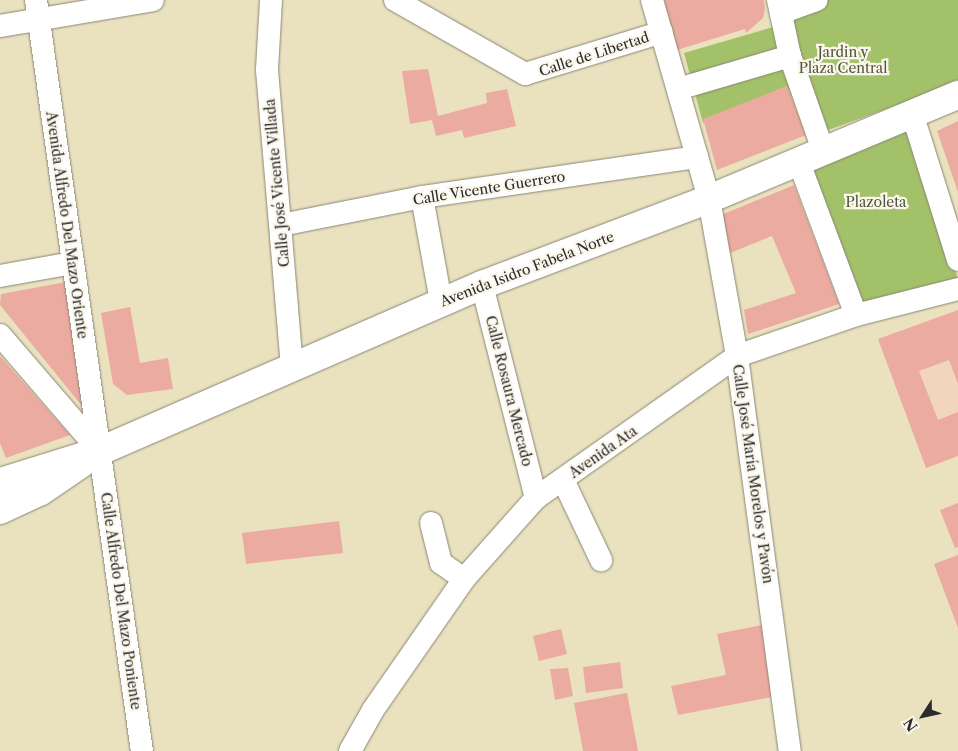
<!DOCTYPE html>
<meta charset="utf-8">
<style>
body{margin:0}
#map{position:relative;width:958px;height:751px;overflow:hidden;background:#eae1bf;font-family:"Libre Caslon Text",serif}
div>[style]{position:absolute}
[style*='--x']{left:calc(var(--x)*1px);top:calc(var(--y)*1px);width:calc(var(--w)*1px);rotate:calc(var(--a)*1deg)}
.built>*{inset:0;background:#f2d5bd}
.green>*{inset:0;background:#a3c169}
.building>*{inset:0;background:#ecaba0}
.roads{filter:drop-shadow(0 0 1px #8a8675) drop-shadow(0 0 1px #8a8675)}
.minor>*{height:22px;margin:-11px;padding:0 11px;transform-origin:11px;border-radius:11px;background:#fff}
.major>*{height:28px;margin:-14px;padding:0 14px;transform-origin:14px;border-radius:14px;background:#fff}
span{translate:-50% -50%;white-space:nowrap;text-align:center;line-height:1.15;-webkit-text-stroke:4.5px #fbf7ec;paint-order:stroke}
.park-label{font-size:14px;color:#4f583e}
.street-label{font-size:14px;color:#2b2b2b}
.north{position:absolute;left:898px;top:691px;width:50px;height:50px;-webkit-text-stroke:4px #fbf7ec;paint-order:stroke;rotate:235deg;font-size:14px;font-weight:700;line-height:20px;text-align:center;color:#2b2b2b}
.north::after{content:'';display:block;margin:auto;width:18px;height:22px;background:#2b2b2b;clip-path:polygon(50% 0,100% 100%,50% 72%,0 100%)}
</style>
<div id="map">
<div class="built">
<div style="clip-path:polygon(958px 310px,958px 456px,926px 468px,878px 339px)"></div>
</div>
<div class="green">
<div style="clip-path:polygon(769px 0,958px 0,958px 83px,809px 137px,787px 86px,703px 123px,684px 53px,773px 27px)"></div>
<div style="clip-path:polygon(908px 126px,958px 279px,858px 309px,809px 173px)"></div>
</div>
<div class="building">
<div style="clip-path:polygon(661px 0,764px 0,765px 9px,763px 18px,746px 33px,745px 29px,677px 50px)"></div>
<div style="clip-path:polygon(428px 69px,438px 116px,487px 103px,486px 93px,507px 89px,516px 126px,464px 138px,462px 130px,436px 136px,432px 120px,410px 124px,402px 71px)"></div>
<div style="clip-path:polygon(787px 86px,806px 135px,717px 170px,703px 119px)"></div>
<div style="clip-path:polygon(958px 121px,958px 192px,937px 131px)"></div>
<div style="clip-path:polygon(794px 185px,839px 304px,748px 334px,744px 310px,796px 293px,772px 236px,730px 253px,721px 215px)"></div>
<div style="clip-path:polygon(66px 282px,82px 406px,0 305px,1px 294px)"></div>
<div style="clip-path:polygon(130px 307px,140px 363px,168px 358px,173px 389px,127px 395px,113px 384px,101px 313px)"></div>
<div style="clip-path:polygon(958px 310px,958px 384px,949px 360px,919px 371px,938px 420px,958px 412px,958px 456px,926px 468px,878px 339px)"></div>
<div style="clip-path:polygon(0 356px,70px 435px,6px 458px,0 443px)"></div>
<div style="clip-path:polygon(958px 503px,958px 547px,955px 548px,940px 510px)"></div>
<div style="clip-path:polygon(339px 521px,343px 553px,246px 564px,242px 533px)"></div>
<div style="clip-path:polygon(958px 555px,958px 628px,934px 564px)"></div>
<div style="clip-path:polygon(762px 625px,777px 696px,678px 715px,671px 686px,726px 675px,717px 634px)"></div>
<div style="clip-path:polygon(561px 629px,567px 654px,539px 661px,533px 636px)"></div>
<div style="clip-path:polygon(620px 662px,623px 688px,586px 693px,583px 667px)"></div>
<div style="clip-path:polygon(568px 668px,573px 696px,555px 700px,550px 669px)"></div>
<div style="clip-path:polygon(627px 693px,638px 751px,583px 751px,574px 703px)"></div>
</div>
<div class="roads">
<div class="minor">
<div style="--x:36;--y:0;--w:758;--a:81.97"></div>
<div style="--x:271;--y:0;--w:70;--a:93.3"></div>
<div style="--x:267;--y:70;--w:296;--a:85.2"></div>
<div style="--x:395;--y:0;--w:150;--a:29.6"></div>
<div style="--x:525;--y:74;--w:143;--a:-17"></div>
<div style="--x:652;--y:0;--w:207;--a:74"></div>
<div style="--x:709;--y:199;--w:159;--a:79.9"></div>
<div style="--x:737;--y:356;--w:399;--a:82.4"></div>
<div style="--x:778;--y:0;--w:57;--a:77.9"></div>
<div style="--x:790;--y:56;--w:100;--a:70.7"></div>
<div style="--x:781;--y:13;--w:38;--a:-20"></div>
<div style="--x:0;--y:26;--w:155;--a:-9.6"></div>
<div style="--x:678;--y:89;--w:117;--a:-16.4"></div>
<div style="--x:912;--y:113;--w:154;--a:72.6"></div>
<div style="--x:798;--y:160;--w:165;--a:69.5"></div>
<div style="--x:422;--y:197;--w:107;--a:79.7"></div>
<div style="--x:281;--y:225;--w:144;--a:-11.2"></div>
<div style="--x:422;--y:197;--w:278;--a:-8.3"></div>
<div style="--x:0;--y:276;--w:73;--a:-10.2"></div>
<div style="--x:482;--y:285;--w:220;--a:75.8"></div>
<div style="--x:0;--y:335;--w:152;--a:49.3"></div>
<div style="--x:563;--y:480;--w:89;--a:64.6"></div>
<div style="--x:431;--y:523;--w:41;--a:76"></div>
<div style="--x:441;--y:563;--w:28;--a:35"></div>
<div style="--x:350;--y:751;--w:47;--a:-60.7"></div>
<div style="--x:373;--y:710;--w:160;--a:-55.2"></div>
<div style="--x:464;--y:579;--w:108;--a:-48.4"></div>
<div style="--x:536;--y:498;--w:246;--a:-35.2"></div>
<div style="--x:737;--y:356;--w:126;--a:-19"></div>
<div style="--x:856;--y:315;--w:105;--a:-14.3"></div>
</div>
<div class="major">
<div style="--x:0;--y:482;--w:105;--a:-17.2"></div>
<div style="--x:100;--y:451;--w:417;--a:-23.5"></div>
<div style="--x:482;--y:285;--w:243;--a:-20.7"></div>
<div style="--x:709;--y:199;--w:270;--a:-22.7"></div>
<div style="--x:0;--y:510;--w:45;--a:-24.9"></div>
<div style="--x:41;--y:491;--w:50;--a:-34.3"></div>
</div>
</div>
<div class="park-label">
<span style="left:843px;top:60px">Jardin y<br>Plaza Central</span>
<span style="left:876px;top:202px">Plazoleta</span>
</div>
<div class="street-label">
<span style="left:594px;top:54px;rotate:-18deg">Calle de Libertad</span>
<span style="left:277px;top:183px;rotate:-95deg">Calle José Vicente Villada</span>
<span style="left:489px;top:188px;rotate:-9deg">Calle Vicente Guerrero</span>
<span style="left:67px;top:225px;rotate:82deg">Avenida Alfredo Del Mazo Oriente</span>
<span style="left:527px;top:269px;rotate:-21deg">Avenida Isidro Fabela Norte</span>
<span style="left:509px;top:391px;rotate:76deg">Calle Rosaura Mercado</span>
<span style="left:603px;top:452px;rotate:-35deg">Avenida Ata</span>
<span style="left:753px;top:474px;rotate:82deg">Calle José María Morelos y Pavón</span>
<span style="left:121px;top:601px;rotate:82deg">Calle Alfredo Del Mazo Poniente</span>
</div>
<div class="north">N</div>
</div>
